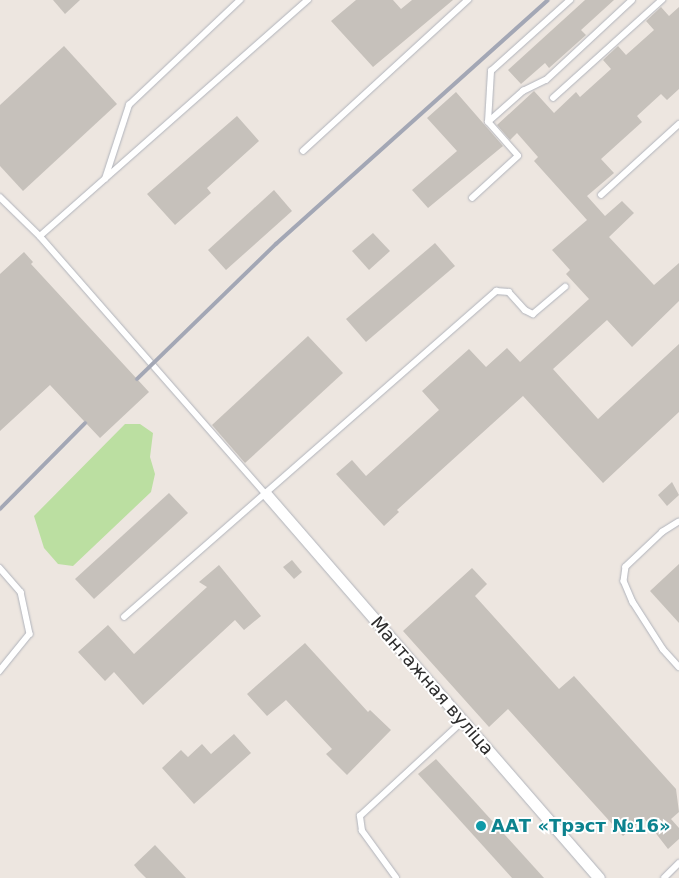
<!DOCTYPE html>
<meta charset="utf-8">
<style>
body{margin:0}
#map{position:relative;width:679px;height:878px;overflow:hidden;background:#ede6e0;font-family:"DejaVu Sans",sans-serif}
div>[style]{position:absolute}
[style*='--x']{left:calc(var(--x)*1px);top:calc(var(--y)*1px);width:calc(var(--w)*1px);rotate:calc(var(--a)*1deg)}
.green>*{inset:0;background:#bbdfa1}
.building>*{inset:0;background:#c6c1bb}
.roads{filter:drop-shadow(0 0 1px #b0b3bb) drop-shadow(0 0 1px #b0b3bb)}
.lane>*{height:5.5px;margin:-2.75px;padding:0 2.75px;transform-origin:2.75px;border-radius:2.75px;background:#fff}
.street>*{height:11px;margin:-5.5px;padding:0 5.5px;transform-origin:5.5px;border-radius:5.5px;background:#fff}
.rail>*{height:4px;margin:-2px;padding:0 2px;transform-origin:2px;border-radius:2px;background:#a3a7b5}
.dots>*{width:14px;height:14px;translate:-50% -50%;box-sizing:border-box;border:2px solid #fff;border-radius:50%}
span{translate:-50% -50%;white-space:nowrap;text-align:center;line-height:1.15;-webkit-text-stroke:4px #fff;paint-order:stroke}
.street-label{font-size:18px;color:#2c2c2c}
.culture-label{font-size:18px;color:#0d838f;font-weight:700}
.left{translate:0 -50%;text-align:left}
</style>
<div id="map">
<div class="green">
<div style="clip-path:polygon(125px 424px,140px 424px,153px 433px,150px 457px,155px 474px,151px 492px,73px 566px,58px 564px,44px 548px,34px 516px)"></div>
</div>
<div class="building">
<div style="clip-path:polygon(53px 0,80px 0,65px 14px)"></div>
<div style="clip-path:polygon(356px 0,393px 0,401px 9px,412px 0,453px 0,373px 67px,331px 21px)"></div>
<div style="clip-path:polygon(585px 0,614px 0,581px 30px,586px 35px,549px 68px,545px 63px,521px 84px,508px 70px)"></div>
<div style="clip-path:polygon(661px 7px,669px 16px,679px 7px,679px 89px,667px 100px,661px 94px,637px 116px,642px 122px,601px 159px,614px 173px,587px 196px,605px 216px,622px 201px,634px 213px,609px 237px,654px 285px,679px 263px,679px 301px,632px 347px,607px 320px,553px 369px,598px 419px,679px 344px,679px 412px,603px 483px,523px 396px,397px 510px,399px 512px,384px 526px,336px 474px,352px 460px,366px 476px,439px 410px,422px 391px,469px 349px,486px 367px,507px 348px,520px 362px,589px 299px,566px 274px,570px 270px,552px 250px,587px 220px,534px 161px,538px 157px,517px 133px,510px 140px,497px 125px,534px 91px,554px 113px,576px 92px,580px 97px,611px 69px,603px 60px,618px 46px,626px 55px,654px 30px,646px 21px)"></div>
<div style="clip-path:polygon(64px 46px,117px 104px,23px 191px,0 166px,0 105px)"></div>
<div style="clip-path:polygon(456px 92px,503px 146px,428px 208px,412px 190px,457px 151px,427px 118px)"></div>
<div style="clip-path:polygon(237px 116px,259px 141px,207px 188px,211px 193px,175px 225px,147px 194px)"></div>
<div style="clip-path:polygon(274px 190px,292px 211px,226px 270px,208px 250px)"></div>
<div style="clip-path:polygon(373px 233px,390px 251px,369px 270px,352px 251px)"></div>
<div style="clip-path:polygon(435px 243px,455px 266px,366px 342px,346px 319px)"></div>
<div style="clip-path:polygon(24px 252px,33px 262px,31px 264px,149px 392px,100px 438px,50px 385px,0 431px,0 274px)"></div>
<div style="clip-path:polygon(308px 336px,343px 373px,245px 463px,212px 425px)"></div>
<div style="clip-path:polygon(672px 482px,679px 495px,667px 506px,658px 495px)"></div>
<div style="clip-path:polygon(169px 493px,188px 513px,94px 599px,75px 579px)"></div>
<div style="clip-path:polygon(292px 560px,302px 572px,294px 579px,283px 567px)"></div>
<div style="clip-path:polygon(679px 564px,679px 623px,650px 591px)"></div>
<div style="clip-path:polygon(219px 565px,261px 616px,244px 630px,235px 620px,143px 705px,114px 672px,105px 681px,78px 652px,108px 625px,134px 654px,207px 587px,199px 582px)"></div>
<div style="clip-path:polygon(472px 568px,487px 584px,475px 596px,559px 689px,574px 676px,676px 789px,679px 812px,671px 819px,679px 828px,679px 839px,668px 849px,644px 818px,623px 836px,508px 709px,489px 727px,403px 631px)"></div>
<div style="clip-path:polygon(305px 643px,368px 712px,370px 710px,391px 730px,347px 775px,326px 754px,332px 749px,286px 700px,267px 716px,247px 694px)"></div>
<div style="clip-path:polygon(234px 734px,251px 753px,194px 804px,162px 768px,181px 750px,188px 757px,202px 744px,211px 754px)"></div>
<div style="clip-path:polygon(436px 759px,544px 878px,512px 878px,418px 774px)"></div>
<div style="clip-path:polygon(155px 845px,186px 878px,146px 878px,138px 870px,134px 865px)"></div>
</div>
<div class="roads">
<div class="lane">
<div style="--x:553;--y:98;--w:147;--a:-42"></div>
<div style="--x:488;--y:122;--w:47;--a:-41.5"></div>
<div style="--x:523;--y:91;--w:25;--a:-26"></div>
<div style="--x:546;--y:80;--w:117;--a:-42.9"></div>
<div style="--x:303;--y:151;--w:224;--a:-42.5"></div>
<div style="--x:105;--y:179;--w:78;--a:-72"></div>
<div style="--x:129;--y:105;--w:153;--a:-43.4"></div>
<div style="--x:601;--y:195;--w:105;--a:-42.3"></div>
<div style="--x:0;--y:197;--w:56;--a:44.3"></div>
<div style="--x:40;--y:236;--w:343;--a:48.8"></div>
<div style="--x:472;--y:198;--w:62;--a:-42.4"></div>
<div style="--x:518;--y:156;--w:45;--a:-131.4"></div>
<div style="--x:488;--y:122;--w:51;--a:-86.6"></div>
<div style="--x:491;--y:71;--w:106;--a:-41.9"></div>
<div style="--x:40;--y:236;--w:357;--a:-41.4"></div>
<div style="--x:679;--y:522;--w:19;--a:148"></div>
<div style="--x:663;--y:532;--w:51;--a:136.6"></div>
<div style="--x:626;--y:567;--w:14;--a:98"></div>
<div style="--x:624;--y:581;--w:23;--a:67"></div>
<div style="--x:633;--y:602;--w:56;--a:57.4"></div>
<div style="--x:663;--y:649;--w:24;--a:48"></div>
<div style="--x:0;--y:568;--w:32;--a:49"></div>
<div style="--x:21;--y:592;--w:43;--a:77.9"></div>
<div style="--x:30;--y:634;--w:48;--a:129"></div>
<div style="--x:124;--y:617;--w:495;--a:-41.2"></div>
<div style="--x:496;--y:291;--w:13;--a:4"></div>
<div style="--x:509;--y:292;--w:24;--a:48"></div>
<div style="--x:525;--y:310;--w:9;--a:27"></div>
<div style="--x:533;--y:314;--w:42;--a:-40.2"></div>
<div style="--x:396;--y:878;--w:58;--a:-125.9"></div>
<div style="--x:362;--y:831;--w:15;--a:-98"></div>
<div style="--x:360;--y:816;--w:140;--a:-42.7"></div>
<div style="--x:664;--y:878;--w:21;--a:-45"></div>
</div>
<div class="street">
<div style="--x:266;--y:494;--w:508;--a:49.07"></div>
</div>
</div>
<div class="rail">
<div style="--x:137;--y:379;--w:194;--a:-44.2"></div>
<div style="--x:276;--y:244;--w:365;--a:-41.9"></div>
<div style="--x:0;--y:509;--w:121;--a:-45.3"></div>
</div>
<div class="dots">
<div style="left:481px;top:826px;background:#0f9aa8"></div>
</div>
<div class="street-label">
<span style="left:432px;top:686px;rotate:49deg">Мантажная вуліца</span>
</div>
<div class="culture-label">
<span class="left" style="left:491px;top:826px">ААТ «Трэст №16»</span>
</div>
</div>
